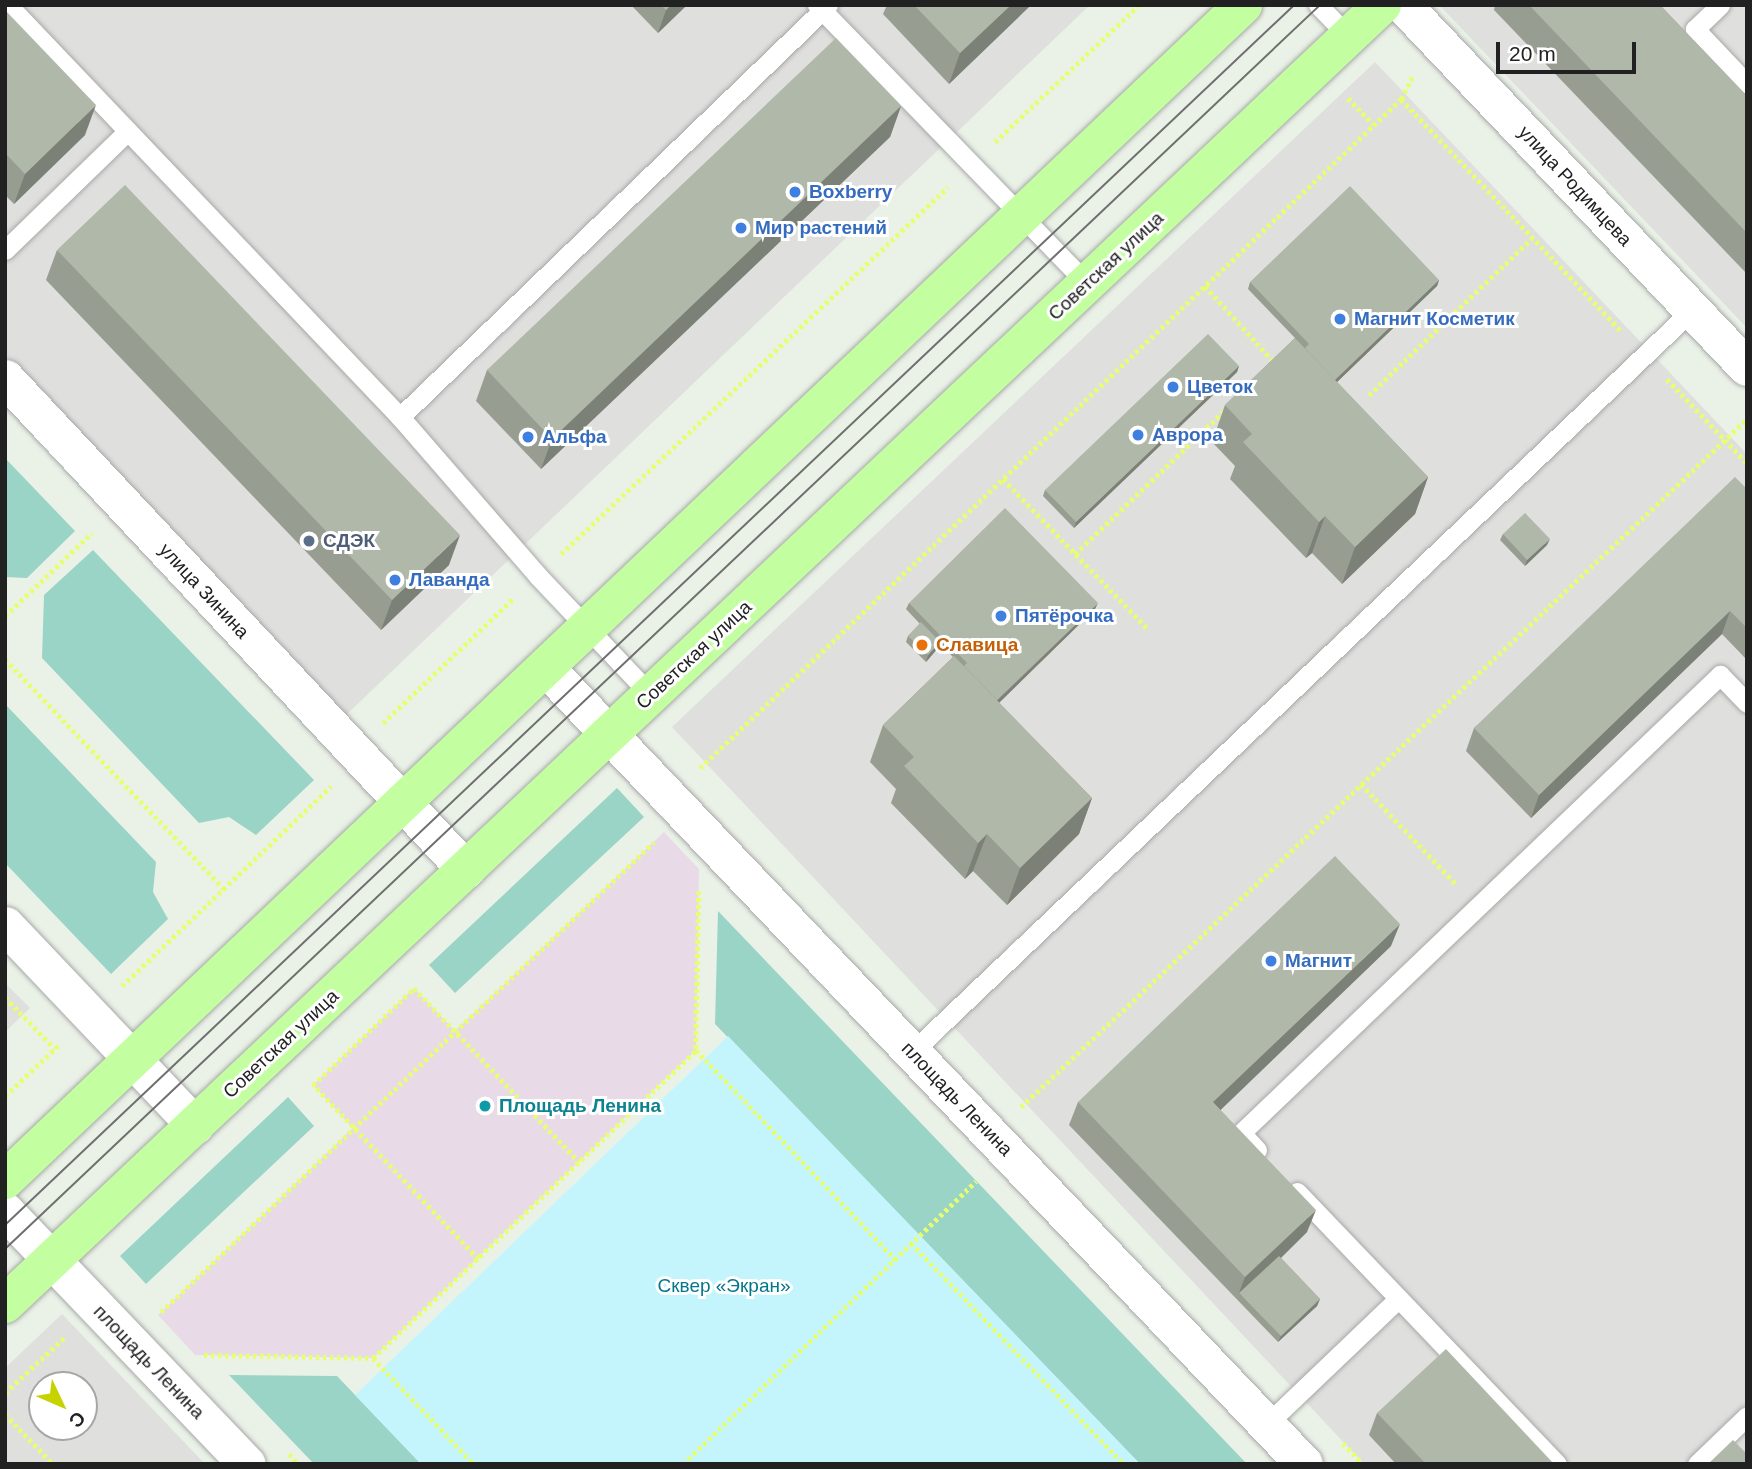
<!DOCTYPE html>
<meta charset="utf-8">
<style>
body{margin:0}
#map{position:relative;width:1752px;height:1469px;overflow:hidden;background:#eaf2e8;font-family:Arial,sans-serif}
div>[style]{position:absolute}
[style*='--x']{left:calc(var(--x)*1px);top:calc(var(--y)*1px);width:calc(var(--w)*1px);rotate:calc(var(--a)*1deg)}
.residential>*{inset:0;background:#dfdfde}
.forest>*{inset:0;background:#9ad4c6}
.park>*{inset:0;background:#c4f5fd}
.plaza>*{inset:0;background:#e8dbe7}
.path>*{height:4.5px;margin-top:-2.25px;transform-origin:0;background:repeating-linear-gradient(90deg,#e7ff6c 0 3.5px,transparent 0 7px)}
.roads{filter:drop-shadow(0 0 2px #a8a8a8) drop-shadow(0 0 2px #a8a8a8)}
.lane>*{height:19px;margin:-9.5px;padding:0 9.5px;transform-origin:9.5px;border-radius:9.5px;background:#fff}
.street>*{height:37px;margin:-18.5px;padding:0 18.5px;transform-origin:18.5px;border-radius:18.5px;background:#fff}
.primary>*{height:38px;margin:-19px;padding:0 19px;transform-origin:19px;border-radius:19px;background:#c3ffa0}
.tram>*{height:2px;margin:-1px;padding:0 1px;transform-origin:1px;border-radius:1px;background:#6f6f6f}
.wall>*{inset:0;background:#979e91}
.shaded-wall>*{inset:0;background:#7b8176}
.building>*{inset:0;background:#b0b8a9}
.dots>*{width:19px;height:19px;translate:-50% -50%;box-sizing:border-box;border:4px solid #fff;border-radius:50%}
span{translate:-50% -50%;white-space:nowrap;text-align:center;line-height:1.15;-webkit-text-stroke:6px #fff;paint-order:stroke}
.street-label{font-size:19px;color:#212121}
.shop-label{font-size:19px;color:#366cbe;font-weight:700}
.left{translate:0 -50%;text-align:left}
.service-label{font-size:19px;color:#4e5e75;font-weight:700}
.food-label{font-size:19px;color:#c56008;font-weight:700}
.culture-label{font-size:19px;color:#0d838f;font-weight:700}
.park-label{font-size:19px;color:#05778a}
.frame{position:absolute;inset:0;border:7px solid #212121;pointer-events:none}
.north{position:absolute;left:28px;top:1371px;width:70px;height:70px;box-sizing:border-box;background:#fff;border:2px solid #a6a6a6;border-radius:50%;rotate:134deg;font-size:19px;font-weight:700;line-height:28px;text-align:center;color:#212121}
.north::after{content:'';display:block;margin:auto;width:24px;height:32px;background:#c6d300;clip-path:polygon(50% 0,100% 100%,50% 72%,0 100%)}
.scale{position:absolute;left:1496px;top:42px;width:140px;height:32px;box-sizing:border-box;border:4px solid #212121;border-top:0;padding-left:9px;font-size:21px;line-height:24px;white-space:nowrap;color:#212121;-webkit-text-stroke:5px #fff;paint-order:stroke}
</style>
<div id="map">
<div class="residential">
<div style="clip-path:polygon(5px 5px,1090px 5px,345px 716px,5px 355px)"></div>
<div style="clip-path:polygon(1443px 5px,1747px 5px,1747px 328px,1441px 7px)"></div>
<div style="clip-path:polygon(1375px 62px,1747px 454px,1747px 1464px,1364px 1464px,672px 727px)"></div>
<div style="clip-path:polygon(5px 983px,30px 1008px,5px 1032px)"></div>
<div style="clip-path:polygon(evenodd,62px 1314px,205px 1464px,5px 1464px,5px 1368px,62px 1314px,84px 1385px,84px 1427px,42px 1427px,42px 1385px,84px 1385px)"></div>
</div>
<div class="forest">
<div style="clip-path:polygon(5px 458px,75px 531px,27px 578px,5px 577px)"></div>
<div style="clip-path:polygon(93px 550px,314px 780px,256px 835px,229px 817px,199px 823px,42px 658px,44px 595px)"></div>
<div style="clip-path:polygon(5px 704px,156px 862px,153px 892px,168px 919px,111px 974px,5px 863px)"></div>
<div style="clip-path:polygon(617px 788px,644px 817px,455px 993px,429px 965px)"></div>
<div style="clip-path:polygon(718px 911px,1247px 1464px,1140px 1464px,715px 1024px)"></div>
<div style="clip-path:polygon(288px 1097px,314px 1126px,146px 1284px,120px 1256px)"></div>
<div style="clip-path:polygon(229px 1375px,337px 1376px,421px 1464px,314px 1464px)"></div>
</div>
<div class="park">
<div style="clip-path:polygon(728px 1036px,1140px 1464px,421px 1464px,355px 1395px)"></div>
</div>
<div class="plaza">
<div style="clip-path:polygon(664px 832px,699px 869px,696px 1050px,373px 1358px,195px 1355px,158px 1315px,353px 1128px,313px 1085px,414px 988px,455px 1031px)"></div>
</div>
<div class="path">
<div style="--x:1348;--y:98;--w:37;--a:46"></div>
<div style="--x:1401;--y:99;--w:321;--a:46.5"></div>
<div style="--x:995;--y:142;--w:199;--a:-43.6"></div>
<div style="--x:1205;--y:286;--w:103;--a:47.8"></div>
<div style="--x:1667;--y:379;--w:116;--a:46.4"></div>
<div style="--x:1369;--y:395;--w:226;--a:-43.9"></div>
<div style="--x:1003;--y:479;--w:209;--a:46"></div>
<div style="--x:561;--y:554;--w:533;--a:-43.48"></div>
<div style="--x:1075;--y:554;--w:208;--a:-43.8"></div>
<div style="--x:5;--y:616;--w:120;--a:-43.7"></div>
<div style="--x:5;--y:659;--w:318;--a:46.4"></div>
<div style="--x:383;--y:723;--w:181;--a:-43.7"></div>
<div style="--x:700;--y:768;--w:969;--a:-43.66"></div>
<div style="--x:1401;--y:99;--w:27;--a:-63"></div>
<div style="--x:1361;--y:784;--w:137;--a:46.5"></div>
<div style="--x:699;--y:891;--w:159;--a:91.1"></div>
<div style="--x:696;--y:1050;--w:290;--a:46.4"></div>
<div style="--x:122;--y:986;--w:289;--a:-43.7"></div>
<div style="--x:5;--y:997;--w:72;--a:46.1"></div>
<div style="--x:5;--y:1096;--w:76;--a:-43.4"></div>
<div style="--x:1021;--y:1107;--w:1000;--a:-43.46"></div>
<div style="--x:911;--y:1243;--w:307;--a:46.1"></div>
<div style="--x:478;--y:1259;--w:240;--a:-133.5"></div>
<div style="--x:313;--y:1085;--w:140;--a:-43.8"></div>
<div style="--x:414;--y:988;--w:240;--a:46.5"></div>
<div style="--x:161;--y:1312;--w:681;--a:-43.63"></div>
<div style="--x:204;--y:1355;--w:169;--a:1"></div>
<div style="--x:373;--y:1358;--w:446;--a:-43.6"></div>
<div style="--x:373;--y:1358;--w:146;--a:46.4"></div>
<div style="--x:5;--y:1393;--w:83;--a:-43.1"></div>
<div style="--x:5;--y:1414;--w:68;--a:46.2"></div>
<div style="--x:1343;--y:1443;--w:29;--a:46"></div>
<div style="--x:289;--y:1454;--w:13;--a:48"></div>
<div style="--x:683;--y:1464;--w:407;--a:-44"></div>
</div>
<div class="roads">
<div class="lane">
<div style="--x:8;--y:5;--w:569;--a:46.42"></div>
<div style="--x:400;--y:417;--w:211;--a:49"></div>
<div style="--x:538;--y:576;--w:164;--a:46.5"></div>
<div style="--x:817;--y:5;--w:388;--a:45.9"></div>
<div style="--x:1318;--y:5;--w:45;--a:45.9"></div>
<div style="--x:1720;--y:5;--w:35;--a:136"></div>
<div style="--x:1695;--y:29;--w:76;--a:46.6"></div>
<div style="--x:5;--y:250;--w:171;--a:-44.1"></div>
<div style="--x:400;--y:417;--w:594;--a:-43.91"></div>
<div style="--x:912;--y:1052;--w:1077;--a:-43.57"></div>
<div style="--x:1257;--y:1150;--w:23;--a:-133"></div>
<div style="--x:1241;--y:1133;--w:663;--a:-43.72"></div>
<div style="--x:1720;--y:675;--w:39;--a:46"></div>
<div style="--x:1297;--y:1192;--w:376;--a:46.3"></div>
<div style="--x:1267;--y:1424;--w:182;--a:-43.7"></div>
<div style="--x:1697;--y:1464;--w:69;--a:-43.8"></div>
</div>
<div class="street">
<div style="--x:1403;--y:5;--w:499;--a:46.5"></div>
<div style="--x:5;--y:378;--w:674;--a:46.86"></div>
<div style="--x:546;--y:668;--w:1099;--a:46.4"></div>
<div style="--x:5;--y:925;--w:276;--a:46.5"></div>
<div style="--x:5;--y:1211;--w:350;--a:46.3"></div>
</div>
<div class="primary">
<div style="--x:5;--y:1180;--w:1707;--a:-43.5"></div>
<div style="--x:5;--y:1304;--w:1893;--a:-43.33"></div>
</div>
</div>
<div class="tram">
<div style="--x:5;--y:1225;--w:1775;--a:-43.42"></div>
<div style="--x:5;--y:1249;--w:1810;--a:-43.41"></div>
</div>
<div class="wall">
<div style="clip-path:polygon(631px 5px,687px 5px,658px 33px)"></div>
<div style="clip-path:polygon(887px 5px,1031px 5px,949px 84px,883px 14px)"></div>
<div style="clip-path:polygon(1495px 5px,1660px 5px,1747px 96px,1747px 274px,1494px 10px)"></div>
<div style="clip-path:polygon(5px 10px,85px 135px,14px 204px,5px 195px)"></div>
<div style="clip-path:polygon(901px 106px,890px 137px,541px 469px,476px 401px,487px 370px)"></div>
<div style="clip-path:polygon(57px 250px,449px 565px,381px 630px,46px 280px)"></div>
<div style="clip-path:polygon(1439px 280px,1437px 286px,1337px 382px,1428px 477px,1415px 514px,1342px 584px,1312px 553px,1306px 558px,1230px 479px,1235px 466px,1212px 442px,1225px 405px,1295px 338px,1248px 289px,1250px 282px)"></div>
<div style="clip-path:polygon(1239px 366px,1237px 372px,1074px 528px,1043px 496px,1045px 490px)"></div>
<div style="clip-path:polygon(1747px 489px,1747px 660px,1722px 634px,1531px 818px,1466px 751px,1474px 728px)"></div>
<div style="clip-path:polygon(1503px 534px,1547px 545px,1525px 566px,1500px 540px)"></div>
<div style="clip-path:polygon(909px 603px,1095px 609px,999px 703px,1092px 798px,1079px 834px,1007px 905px,973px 871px,965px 879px,891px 803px,896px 789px,870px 762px,883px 725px,953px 657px,940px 644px,938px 648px,926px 662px,906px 642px,908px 636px,920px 624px,906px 609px)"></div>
<div style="clip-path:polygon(1391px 946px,1220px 1110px,1307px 1232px,1281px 1258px,1320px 1299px,1317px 1306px,1278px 1342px,1069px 1125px,1078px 1102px)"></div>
<div style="clip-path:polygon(1377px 1413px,1554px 1464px,1396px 1464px,1369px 1435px)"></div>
</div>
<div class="shaded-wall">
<div style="clip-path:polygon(671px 5px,687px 5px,658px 33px,666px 10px)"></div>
<div style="clip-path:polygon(1011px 5px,1031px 5px,949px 84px,960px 53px)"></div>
<div style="clip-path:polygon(96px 105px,85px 135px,14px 204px,25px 174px)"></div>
<div style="clip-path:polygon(901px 106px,890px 137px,541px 469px,552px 439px)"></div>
<div style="clip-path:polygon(1439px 280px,1437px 286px,1312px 406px,1314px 399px)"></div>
<div style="clip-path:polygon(1239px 366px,1237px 372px,1074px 528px,1076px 522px)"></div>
<div style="clip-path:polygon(1428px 477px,1415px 514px,1342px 584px,1355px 547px)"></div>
<div style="clip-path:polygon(1325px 516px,1312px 553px,1306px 558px,1319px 522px)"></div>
<div style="clip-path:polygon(460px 535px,449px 565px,381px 630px,392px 600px)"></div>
<div style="clip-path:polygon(1550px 539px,1547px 545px,1525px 566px,1527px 560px)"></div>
<div style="clip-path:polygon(1098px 603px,1095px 609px,974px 727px,976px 721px)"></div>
<div style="clip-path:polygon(1730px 611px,1722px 634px,1531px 818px,1539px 795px)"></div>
<div style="clip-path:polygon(940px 642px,938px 648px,926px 662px,928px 655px)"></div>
<div style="clip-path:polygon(1092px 798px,1079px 834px,1007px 905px,1020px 868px)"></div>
<div style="clip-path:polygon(987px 834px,973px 871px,965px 879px,978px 843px)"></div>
<div style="clip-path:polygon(1400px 924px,1391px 946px,1205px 1125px,1213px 1102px)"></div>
<div style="clip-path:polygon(1316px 1210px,1307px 1232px,1242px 1296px,1239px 1293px,1245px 1277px)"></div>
<div style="clip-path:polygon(1320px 1299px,1317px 1306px,1278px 1342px,1281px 1336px)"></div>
</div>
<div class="building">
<div style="clip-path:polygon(661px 5px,671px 5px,666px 10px)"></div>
<div style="clip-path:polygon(914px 5px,1011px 5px,960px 53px)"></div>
<div style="clip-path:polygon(1529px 5px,1660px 5px,1747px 96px,1747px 233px)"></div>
<div style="clip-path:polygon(5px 10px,96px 105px,25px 174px,5px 153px)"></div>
<div style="clip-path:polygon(836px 38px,901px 106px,552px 439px,487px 370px)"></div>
<div style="clip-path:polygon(125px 185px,460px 535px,392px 600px,57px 250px)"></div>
<div style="clip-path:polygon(1350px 186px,1439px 280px,1335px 380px,1305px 348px,1309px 344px,1250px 282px)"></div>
<div style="clip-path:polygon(1208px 334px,1239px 366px,1076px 522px,1045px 490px)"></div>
<div style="clip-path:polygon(1295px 338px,1428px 477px,1355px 547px,1325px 516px,1319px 522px,1243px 442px,1252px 434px,1225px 405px)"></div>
<div style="clip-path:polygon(1735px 477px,1747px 489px,1747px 628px,1730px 611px,1539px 795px,1474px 728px)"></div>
<div style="clip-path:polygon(1005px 508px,1098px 603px,997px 700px,964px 666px,967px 663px,909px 603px)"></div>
<div style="clip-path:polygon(1525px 513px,1550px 539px,1527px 560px,1503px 534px)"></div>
<div style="clip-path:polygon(921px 622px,940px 642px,928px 655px,908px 636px)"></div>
<div style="clip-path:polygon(954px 656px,1092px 798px,1020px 868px,987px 834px,978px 843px,904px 766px,914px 757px,883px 725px)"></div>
<div style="clip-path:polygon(1335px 856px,1400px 924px,1213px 1102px,1316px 1210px,1245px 1277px,1078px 1102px)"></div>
<div style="clip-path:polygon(1279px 1256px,1320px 1299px,1281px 1336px,1239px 1293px)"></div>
<div style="clip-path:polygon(1446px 1349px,1554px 1464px,1426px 1464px,1377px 1413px)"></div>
<div style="clip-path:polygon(1733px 1440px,1747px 1454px,1747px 1464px,1708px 1464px)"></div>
</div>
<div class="dots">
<div style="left:795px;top:192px;background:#3f7fe0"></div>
<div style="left:741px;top:228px;background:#3f7fe0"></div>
<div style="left:1340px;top:319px;background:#3f7fe0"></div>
<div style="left:1173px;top:387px;background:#3f7fe0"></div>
<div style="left:1138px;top:435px;background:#3f7fe0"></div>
<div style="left:528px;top:437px;background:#3f7fe0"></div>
<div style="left:309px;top:541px;background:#5c6f8a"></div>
<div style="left:395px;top:580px;background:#3f7fe0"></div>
<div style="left:1001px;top:616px;background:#3f7fe0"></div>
<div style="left:922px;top:645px;background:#e8710a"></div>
<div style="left:1271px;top:961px;background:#3f7fe0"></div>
<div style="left:485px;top:1106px;background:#0f9aa8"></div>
</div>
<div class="street-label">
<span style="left:1575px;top:186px;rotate:47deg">улица Родимцева</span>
<span style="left:1106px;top:266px;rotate:-43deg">Советская улица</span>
<span style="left:204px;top:591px;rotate:47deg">улица Зинина</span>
<span style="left:694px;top:655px;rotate:-43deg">Советская улица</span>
<span style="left:281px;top:1044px;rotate:-43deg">Советская улица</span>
<span style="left:957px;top:1099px;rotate:46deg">площадь Ленина</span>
<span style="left:149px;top:1362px;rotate:46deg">площадь Ленина</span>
</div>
<div class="shop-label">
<span class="left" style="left:809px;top:192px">Boxberry</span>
<span class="left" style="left:755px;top:228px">Мир растений</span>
<span class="left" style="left:1354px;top:319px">Магнит Косметик</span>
<span class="left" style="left:1187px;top:387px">Цветок</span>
<span class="left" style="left:1152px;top:435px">Аврора</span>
<span class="left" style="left:542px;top:437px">Альфа</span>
<span class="left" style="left:409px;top:580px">Лаванда</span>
<span class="left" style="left:1015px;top:616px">Пятёрочка</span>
<span class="left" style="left:1285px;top:961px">Магнит</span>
</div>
<div class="service-label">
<span class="left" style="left:323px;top:541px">СДЭК</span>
</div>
<div class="food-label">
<span class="left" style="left:936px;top:645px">Славица</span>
</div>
<div class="culture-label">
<span class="left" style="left:499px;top:1106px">Площадь Ленина</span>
</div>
<div class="park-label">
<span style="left:724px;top:1286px">Сквер «Экран»</span>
</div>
<div class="frame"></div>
<div class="north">С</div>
<div class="scale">20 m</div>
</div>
